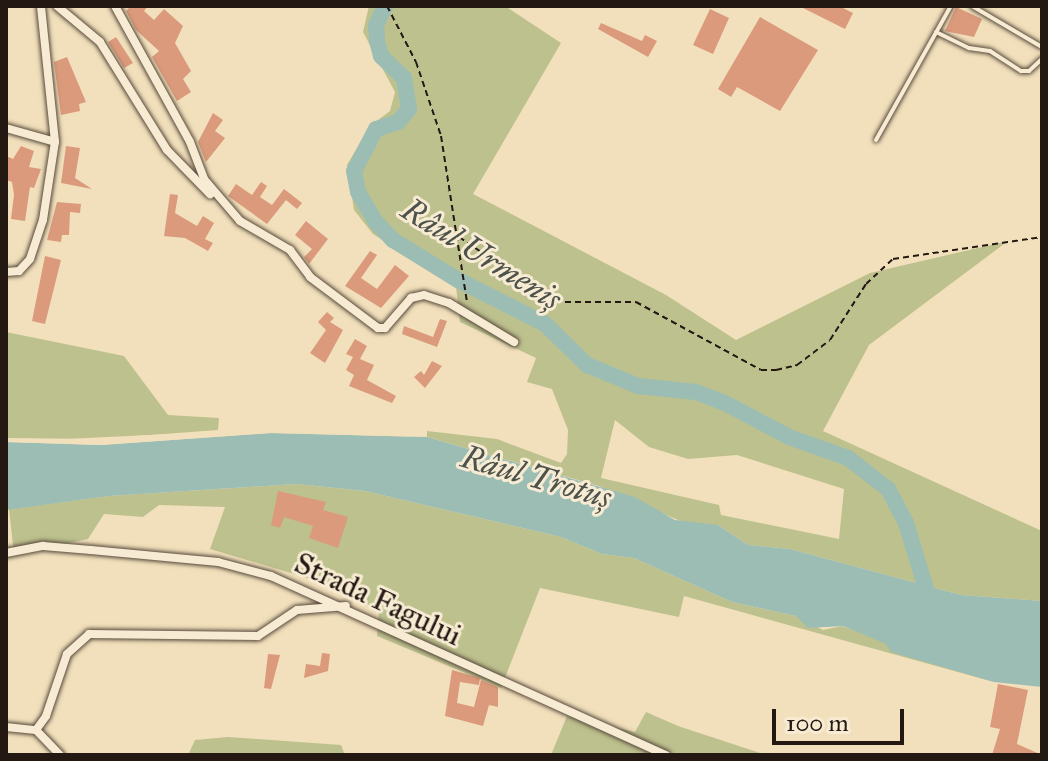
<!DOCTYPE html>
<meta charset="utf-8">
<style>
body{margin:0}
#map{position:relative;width:1048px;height:761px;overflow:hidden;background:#f2e0bc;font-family:"IM FELL Great Primer",serif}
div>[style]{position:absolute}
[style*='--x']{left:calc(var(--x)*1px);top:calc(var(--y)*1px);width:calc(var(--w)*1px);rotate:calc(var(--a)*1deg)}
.green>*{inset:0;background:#bdc18e}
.water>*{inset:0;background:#9bbdb4}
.pier>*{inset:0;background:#f2e0bc}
.river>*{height:16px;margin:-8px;padding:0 8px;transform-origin:8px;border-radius:8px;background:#9bbdb4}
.building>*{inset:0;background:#db9a7b}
.path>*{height:2px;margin-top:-1px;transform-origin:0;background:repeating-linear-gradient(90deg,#231812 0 6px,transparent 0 10px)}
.roads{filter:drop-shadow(0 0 2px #574a3c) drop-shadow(0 0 2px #574a3c)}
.lane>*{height:4px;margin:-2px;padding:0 2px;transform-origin:2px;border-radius:2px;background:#f7ebd3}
.street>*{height:8px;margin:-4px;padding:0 4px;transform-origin:4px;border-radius:4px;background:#f7ebd3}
span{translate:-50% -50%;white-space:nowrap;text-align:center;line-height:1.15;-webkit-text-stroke:6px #f7ebd3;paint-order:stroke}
.street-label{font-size:30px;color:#231812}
.water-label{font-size:32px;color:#4d524b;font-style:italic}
.frame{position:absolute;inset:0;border:8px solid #231812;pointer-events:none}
.scale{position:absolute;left:772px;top:709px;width:132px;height:36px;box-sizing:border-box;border:4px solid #231812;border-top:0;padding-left:10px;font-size:24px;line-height:28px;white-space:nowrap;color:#231812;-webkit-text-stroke:6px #f7ebd3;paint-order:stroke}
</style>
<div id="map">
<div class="green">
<div style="clip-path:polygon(evenodd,369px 6px,505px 6px,561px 43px,473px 194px,666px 295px,736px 340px,870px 273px,1008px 241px,869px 345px,823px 431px,1042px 531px,1042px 601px,961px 595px,790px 549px,748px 545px,718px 525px,692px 526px,599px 486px,427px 437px,427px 431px,497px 439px,561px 463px,567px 454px,568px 430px,552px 389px,527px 382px,536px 358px,460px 322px,456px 287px,373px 234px,354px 210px,347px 165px,370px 126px,390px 111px,395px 92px,363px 32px,369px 6px,615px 420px,649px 447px,688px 459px,737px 455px,844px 489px,839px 539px,721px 515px,719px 505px,601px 478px,615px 420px)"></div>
<div style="clip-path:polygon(6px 332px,124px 356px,168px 415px,219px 418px,218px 430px,97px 439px,6px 438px)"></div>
<div style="clip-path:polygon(296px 484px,365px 491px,561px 537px,602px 554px,634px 558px,732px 602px,796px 616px,823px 630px,842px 626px,994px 682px,684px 596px,679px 617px,540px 588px,501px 688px,377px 636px,379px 610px,321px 582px,210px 549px,225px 507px,159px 505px,143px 517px,104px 514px,88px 539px,14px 554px,9px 509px,109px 496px)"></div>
<div style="clip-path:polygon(646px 712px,678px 726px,766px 755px,551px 755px,567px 716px,635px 732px)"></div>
<div style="clip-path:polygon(228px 737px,341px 745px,345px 755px,188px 755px,195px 740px)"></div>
</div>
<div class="water">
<div style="clip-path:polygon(271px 433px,427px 437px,635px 497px,675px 520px,718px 525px,748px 545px,790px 549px,961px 595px,1042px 601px,1042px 687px,994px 682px,891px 652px,886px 644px,843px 626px,808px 628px,796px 616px,732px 602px,634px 558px,602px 554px,561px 537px,365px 491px,296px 484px,109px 496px,6px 510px,6px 442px,101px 445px)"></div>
</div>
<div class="pier">
<div style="clip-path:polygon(270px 429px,427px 437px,271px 433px,101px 445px,6px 442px)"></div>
</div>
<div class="river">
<div style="--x:385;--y:6;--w:21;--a:115"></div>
<div style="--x:376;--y:25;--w:16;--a:86"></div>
<div style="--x:377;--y:41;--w:16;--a:75"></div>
<div style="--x:381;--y:56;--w:32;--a:44"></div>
<div style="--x:404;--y:78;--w:31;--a:81"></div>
<div style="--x:409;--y:109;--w:17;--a:130"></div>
<div style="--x:398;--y:122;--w:23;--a:162"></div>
<div style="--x:376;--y:129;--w:47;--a:117.6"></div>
<div style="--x:354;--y:171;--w:21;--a:79"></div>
<div style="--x:358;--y:192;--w:35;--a:59"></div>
<div style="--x:376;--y:222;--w:25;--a:47"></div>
<div style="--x:393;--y:240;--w:76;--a:31.6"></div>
<div style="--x:458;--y:280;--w:97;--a:26.8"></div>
<div style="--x:545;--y:324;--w:59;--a:44.3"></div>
<div style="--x:587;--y:365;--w:55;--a:22.4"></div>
<div style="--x:638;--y:386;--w:58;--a:5.9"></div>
<div style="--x:696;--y:392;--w:31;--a:21"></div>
<div style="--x:725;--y:403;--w:72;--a:28"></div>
<div style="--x:789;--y:437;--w:63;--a:19.6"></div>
<div style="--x:848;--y:458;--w:51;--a:37.8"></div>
<div style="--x:888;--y:489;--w:38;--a:62"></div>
<div style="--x:906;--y:523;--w:83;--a:73.1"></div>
</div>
<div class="building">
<div style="clip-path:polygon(131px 6px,148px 6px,144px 11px,154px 20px,164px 9px,183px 26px,175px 43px,191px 71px,183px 79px,191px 92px,177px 101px,152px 57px,159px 51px,136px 30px,126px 11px)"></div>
<div style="clip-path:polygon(799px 6px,839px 6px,853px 13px,845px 29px)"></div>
<div style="clip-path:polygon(956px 7px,982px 19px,974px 37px,945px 31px)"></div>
<div style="clip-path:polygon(710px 9px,729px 18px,713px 54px,693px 45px)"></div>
<div style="clip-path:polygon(760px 17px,818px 50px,780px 111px,737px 87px,731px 97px,718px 89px)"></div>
<div style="clip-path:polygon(601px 23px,642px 41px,645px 35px,657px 41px,648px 57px,598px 29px)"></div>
<div style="clip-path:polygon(116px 37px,133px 63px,124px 68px,108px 42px)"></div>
<div style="clip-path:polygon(67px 57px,86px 102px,79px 104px,80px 111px,61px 115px,54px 62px)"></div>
<div style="clip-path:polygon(213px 113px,223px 120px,215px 131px,225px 138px,206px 162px,198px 142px)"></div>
<div style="clip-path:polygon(21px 146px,34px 151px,29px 167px,41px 169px,34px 188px,30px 187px,25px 221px,11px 219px,14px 195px,12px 182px,6px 180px,6px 156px,13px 159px)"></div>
<div style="clip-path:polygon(66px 146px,80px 148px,75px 178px,92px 189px,61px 183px)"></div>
<div style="clip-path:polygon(261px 182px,267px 186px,260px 197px,272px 205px,284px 189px,302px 203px,297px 209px,286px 200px,267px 224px,228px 196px,236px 184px,252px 195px)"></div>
<div style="clip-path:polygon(170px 194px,178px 195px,175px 213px,197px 226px,203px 216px,214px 223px,205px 239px,213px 243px,208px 251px,185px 238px,164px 236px)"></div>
<div style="clip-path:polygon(57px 202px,81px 204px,80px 213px,70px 212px,69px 235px,62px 235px,61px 242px,47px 240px)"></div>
<div style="clip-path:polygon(306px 221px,328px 239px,309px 264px,304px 257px,312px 249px,295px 235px)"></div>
<div style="clip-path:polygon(370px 251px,377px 255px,361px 278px,377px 289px,395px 265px,409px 276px,381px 308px,345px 286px)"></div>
<div style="clip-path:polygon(45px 256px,61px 260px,45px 324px,32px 321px)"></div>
<div style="clip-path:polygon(327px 312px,334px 318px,330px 322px,343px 330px,325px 363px,310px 353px,326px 330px,318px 322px)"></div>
<div style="clip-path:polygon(440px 319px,447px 321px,437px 347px,402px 334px,404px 326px,433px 337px)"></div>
<div style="clip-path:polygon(355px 339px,367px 346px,360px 359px,374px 365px,367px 380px,396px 396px,392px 403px,349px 386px,354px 375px,346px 370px,353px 357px,346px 354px)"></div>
<div style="clip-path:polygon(432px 361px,442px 366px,425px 388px,414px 377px,421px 371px,424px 375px)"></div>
<div style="clip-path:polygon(278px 491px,326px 502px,323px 510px,348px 517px,338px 548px,309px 538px,313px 526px,284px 517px,280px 528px,271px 525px)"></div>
<div style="clip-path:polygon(322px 653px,330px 654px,328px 671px,304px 678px,306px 664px,320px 666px)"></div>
<div style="clip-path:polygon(268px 654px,280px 655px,271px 689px,264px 688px)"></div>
<div style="clip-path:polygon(452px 670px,480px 678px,479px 685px,460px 682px,457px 703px,474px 707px,481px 680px,498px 687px,498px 707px,489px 705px,483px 726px,445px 716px)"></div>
<div style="clip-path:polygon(998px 684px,1028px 690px,1017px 744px,1042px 755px,992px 755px,1000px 729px,990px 727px)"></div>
</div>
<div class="path">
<div style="--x:387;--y:6;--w:63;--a:62.6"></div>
<div style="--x:416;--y:62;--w:78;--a:71.3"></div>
<div style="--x:441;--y:136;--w:168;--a:81.1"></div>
<div style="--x:459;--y:237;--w:116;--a:34.1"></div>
<div style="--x:555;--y:302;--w:81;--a:0"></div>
<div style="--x:636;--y:302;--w:142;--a:28.5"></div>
<div style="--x:761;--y:370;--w:15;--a:0"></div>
<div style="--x:776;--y:370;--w:22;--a:-13"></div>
<div style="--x:797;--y:365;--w:41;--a:-37.1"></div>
<div style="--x:830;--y:340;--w:67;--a:-57.3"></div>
<div style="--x:866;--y:284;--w:37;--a:-43"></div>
<div style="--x:893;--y:259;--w:151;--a:-8.4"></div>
</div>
<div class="roads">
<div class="lane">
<div style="--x:972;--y:6;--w:81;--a:30.4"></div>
<div style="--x:936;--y:32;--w:37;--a:26"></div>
<div style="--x:969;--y:48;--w:21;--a:8"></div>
<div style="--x:990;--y:51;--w:37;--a:33"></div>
<div style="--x:1021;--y:71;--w:8;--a:0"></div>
<div style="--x:1029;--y:71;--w:18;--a:-43"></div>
<div style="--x:876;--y:140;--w:154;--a:-60.8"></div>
</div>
<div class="street">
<div style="--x:57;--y:6;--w:56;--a:39.9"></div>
<div style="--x:100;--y:42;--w:127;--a:58.2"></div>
<div style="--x:167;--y:150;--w:62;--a:45.7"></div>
<div style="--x:115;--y:6;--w:155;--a:61.1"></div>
<div style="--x:190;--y:142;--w:40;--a:69"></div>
<div style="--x:204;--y:179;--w:55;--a:49.4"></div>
<div style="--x:240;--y:221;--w:58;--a:30.1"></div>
<div style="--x:290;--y:250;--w:34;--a:53"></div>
<div style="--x:310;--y:277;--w:85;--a:36.9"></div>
<div style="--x:378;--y:328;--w:7;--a:0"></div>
<div style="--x:385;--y:328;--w:40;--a:-49"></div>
<div style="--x:411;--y:298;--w:13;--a:-13"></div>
<div style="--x:424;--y:295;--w:26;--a:18"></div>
<div style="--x:449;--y:303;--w:76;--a:31"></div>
<div style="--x:6;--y:128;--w:51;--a:15.9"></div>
<div style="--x:6;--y:272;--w:13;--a:-4"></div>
<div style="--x:19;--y:271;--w:16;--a:-47"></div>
<div style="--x:30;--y:259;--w:41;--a:-71.6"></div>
<div style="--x:43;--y:220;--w:79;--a:-81.3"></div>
<div style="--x:55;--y:142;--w:137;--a:-95.9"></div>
<div style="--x:6;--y:553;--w:38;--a:-11"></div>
<div style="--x:43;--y:546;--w:48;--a:4.8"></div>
<div style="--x:91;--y:550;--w:128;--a:5.4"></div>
<div style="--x:218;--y:562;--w:55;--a:14.8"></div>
<div style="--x:271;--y:576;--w:434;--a:24.4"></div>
<div style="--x:6;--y:727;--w:30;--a:6"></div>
<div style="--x:36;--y:730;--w:17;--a:-54"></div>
<div style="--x:46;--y:716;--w:65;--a:-71.3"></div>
<div style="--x:67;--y:654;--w:30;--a:-42"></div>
<div style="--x:89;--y:634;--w:169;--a:0.7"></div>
<div style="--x:258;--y:636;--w:47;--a:-33.7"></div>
<div style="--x:297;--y:610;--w:49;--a:-4.7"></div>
<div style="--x:36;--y:730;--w:35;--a:46"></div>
</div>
</div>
<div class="street-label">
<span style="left:378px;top:599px;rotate:25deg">Strada Fagului</span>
</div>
<div class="water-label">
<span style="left:481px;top:255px;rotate:32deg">Râul Urmeniș</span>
<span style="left:536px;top:478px;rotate:16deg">Râul Trotuș</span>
</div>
<div class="frame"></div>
<div class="scale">100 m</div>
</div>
